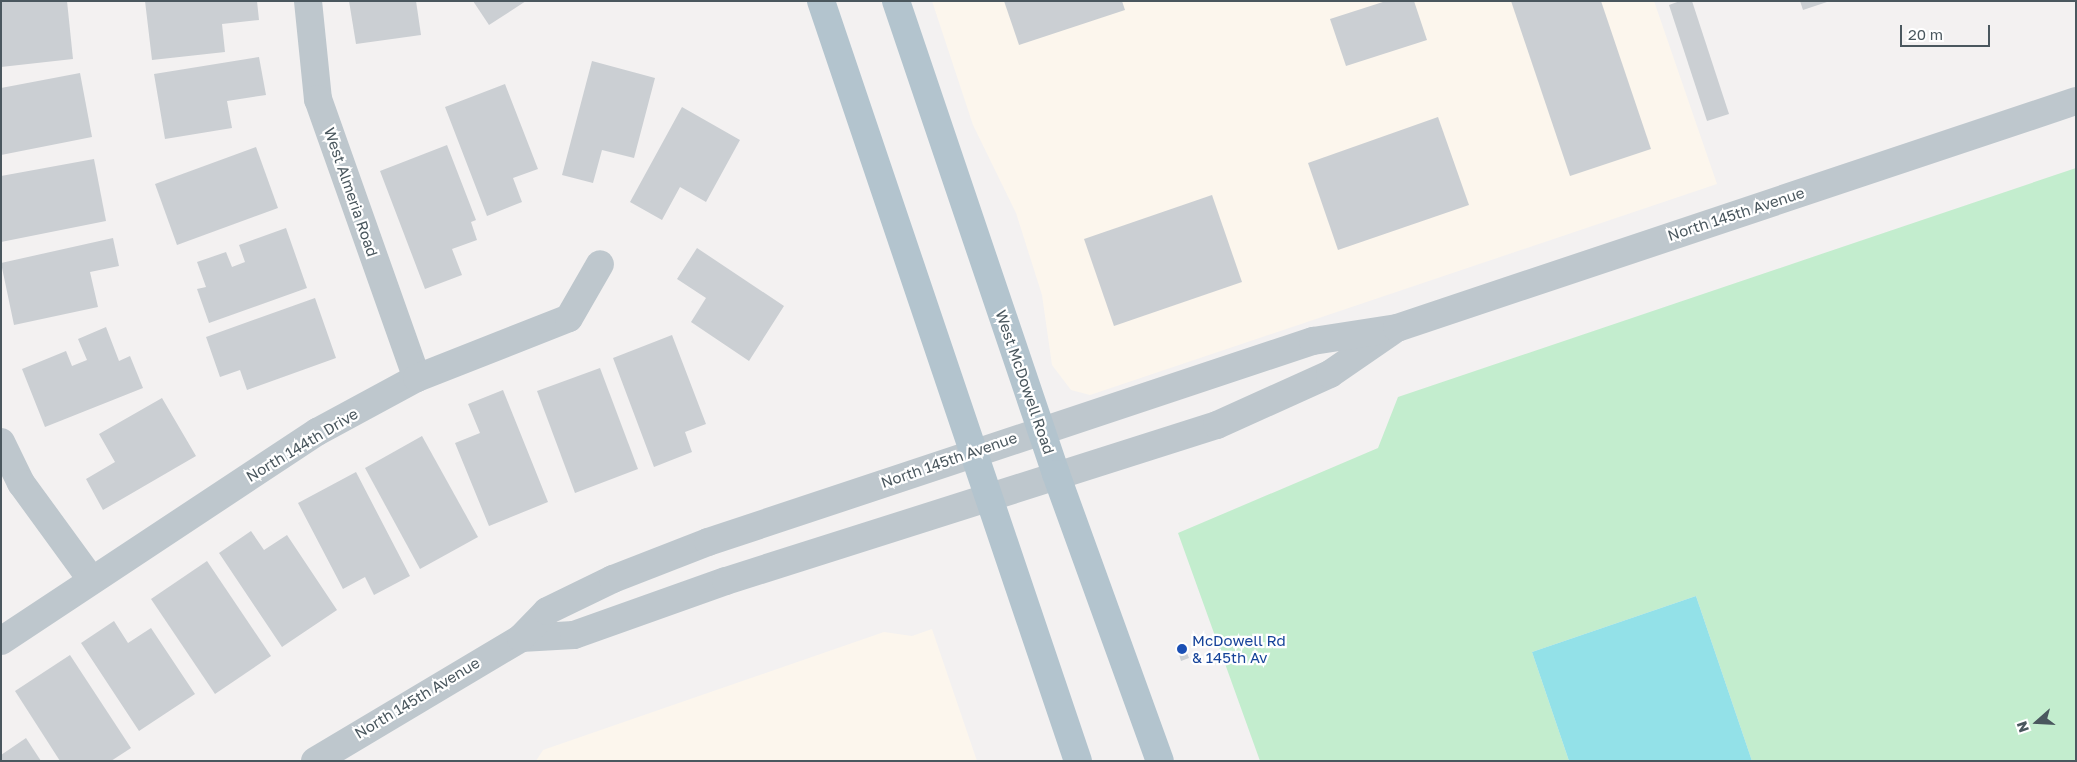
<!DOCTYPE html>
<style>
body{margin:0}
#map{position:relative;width:2077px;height:762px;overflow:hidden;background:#f3f1f1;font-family:"Golos Text",sans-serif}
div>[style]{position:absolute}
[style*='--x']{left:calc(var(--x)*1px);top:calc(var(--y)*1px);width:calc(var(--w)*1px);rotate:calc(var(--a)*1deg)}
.commercial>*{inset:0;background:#fcf6ed}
.green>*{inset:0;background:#c3edce}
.water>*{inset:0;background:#93e1e8}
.building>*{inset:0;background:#cbcfd3}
.minor>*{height:28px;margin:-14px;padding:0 14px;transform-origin:14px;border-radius:14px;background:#bec7cd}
.major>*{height:28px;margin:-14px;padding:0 14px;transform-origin:14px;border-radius:14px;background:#b3c4ce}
.dots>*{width:14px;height:14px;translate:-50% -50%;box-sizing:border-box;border:2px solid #fff;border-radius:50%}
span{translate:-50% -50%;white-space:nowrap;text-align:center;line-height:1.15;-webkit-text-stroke:4.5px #fff;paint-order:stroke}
.street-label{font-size:15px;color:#4a575e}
.transit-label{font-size:15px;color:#164399}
.left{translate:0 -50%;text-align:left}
.frame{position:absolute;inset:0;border:2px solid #4a575e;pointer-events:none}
.north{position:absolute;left:2012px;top:697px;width:50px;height:50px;-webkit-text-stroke:4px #fff;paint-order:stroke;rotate:251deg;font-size:14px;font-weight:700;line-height:20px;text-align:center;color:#4a575e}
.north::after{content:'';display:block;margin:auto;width:18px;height:22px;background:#4a575e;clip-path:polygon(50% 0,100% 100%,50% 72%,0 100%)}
.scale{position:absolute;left:1900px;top:25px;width:90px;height:22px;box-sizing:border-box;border:2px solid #4a575e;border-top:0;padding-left:6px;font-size:15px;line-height:18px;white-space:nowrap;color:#4a575e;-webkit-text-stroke:4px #fff;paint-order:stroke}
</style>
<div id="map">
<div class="commercial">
<div style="clip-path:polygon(932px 1px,1654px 1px,1717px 184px,1090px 395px,1071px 390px,1052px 365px,1042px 295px,1016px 213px,973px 125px)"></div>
<div style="clip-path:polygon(932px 629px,977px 761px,536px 761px,543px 750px,884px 632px,912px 636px)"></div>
</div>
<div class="green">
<div style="clip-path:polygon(2076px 168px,2076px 761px,1752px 761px,1696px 596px,1532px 652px,1569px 761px,1260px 761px,1178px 533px,1378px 448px,1398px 397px)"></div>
</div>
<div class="water">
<div style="clip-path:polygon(1696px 596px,1752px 761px,1569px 761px,1532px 652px)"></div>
</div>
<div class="building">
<div style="clip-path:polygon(67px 1px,73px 59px,1px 67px,1px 2px)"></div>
<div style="clip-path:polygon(145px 1px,257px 1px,259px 20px,222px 24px,225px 52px,152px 60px)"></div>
<div style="clip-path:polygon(349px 1px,416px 1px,421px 35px,356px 44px)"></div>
<div style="clip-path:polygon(473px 1px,526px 1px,489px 25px)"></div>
<div style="clip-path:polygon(1004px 1px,1122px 1px,1125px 10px,1019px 45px)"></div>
<div style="clip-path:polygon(1386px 1px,1414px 1px,1427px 40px,1346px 66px,1330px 19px)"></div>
<div style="clip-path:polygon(1511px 1px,1601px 1px,1651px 149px,1570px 176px)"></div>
<div style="clip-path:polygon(1680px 1px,1692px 1px,1729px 114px,1707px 121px,1669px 5px)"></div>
<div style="clip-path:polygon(1800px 1px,1827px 1px,1827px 2px,1803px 10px)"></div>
<div style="clip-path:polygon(259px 57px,266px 95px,227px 101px,232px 128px,165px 139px,154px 74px)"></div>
<div style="clip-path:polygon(592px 61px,655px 78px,634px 158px,602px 150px,593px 183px,562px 175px)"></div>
<div style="clip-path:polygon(80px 73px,92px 137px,1px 155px,1px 88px)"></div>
<div style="clip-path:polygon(505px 84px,538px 169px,513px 178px,522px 202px,487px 216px,445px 107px)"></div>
<div style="clip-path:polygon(682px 107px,740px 140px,706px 202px,680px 187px,662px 220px,630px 202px)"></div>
<div style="clip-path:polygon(1438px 117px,1469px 205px,1338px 250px,1308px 163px)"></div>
<div style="clip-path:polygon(447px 145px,476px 220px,471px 222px,477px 240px,452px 249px,462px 275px,425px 289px,380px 171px)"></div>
<div style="clip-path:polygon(256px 147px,278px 208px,177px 245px,155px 184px)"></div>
<div style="clip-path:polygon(94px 159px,106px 221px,1px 242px,1px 176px)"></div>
<div style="clip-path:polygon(1212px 195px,1242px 282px,1114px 326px,1084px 239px)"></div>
<div style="clip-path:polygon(286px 228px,307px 288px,209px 323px,197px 289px,206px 287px,197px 262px,226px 252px,232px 267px,245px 262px,239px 245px)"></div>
<div style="clip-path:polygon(113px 238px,119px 266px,90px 272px,98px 307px,14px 325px,1px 263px)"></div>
<div style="clip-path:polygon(697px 248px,784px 306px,749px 361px,691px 322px,706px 298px,677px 279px)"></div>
<div style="clip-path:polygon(315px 298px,336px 358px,247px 390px,240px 370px,220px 377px,206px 337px)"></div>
<div style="clip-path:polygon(106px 327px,119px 361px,130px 356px,143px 388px,45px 427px,22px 369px,66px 351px,72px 366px,87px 360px,78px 339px)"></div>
<div style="clip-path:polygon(672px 335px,706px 424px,685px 432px,692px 452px,654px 467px,613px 358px)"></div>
<div style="clip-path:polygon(600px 368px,638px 469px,575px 493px,537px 391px)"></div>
<div style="clip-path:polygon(503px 390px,548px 502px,489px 526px,455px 443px,480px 433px,468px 404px)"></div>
<div style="clip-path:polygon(162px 398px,196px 456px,103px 510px,86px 479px,115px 462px,99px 434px)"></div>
<div style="clip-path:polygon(422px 436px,478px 537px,420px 569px,365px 468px)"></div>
<div style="clip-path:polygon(356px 472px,410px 576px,374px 595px,365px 577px,343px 589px,298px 503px)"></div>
<div style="clip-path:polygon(251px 531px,264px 550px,287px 535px,337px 610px,282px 647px,219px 553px)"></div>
<div style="clip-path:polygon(207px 561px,271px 656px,215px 694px,151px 599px)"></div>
<div style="clip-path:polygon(114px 621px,128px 643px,151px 628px,195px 694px,139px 731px,81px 643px)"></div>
<div style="clip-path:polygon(1183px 643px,1189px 658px,1181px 661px,1176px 645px)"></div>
<div style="clip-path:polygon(70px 655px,131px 748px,111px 761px,60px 761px,15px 691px)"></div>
<div style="clip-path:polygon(26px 738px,41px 761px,1px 761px,1px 755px)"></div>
</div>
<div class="minor">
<div style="--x:308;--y:1;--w:99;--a:84.2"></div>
<div style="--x:318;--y:99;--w:296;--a:70.5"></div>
<div style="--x:1;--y:442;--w:46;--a:64"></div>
<div style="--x:21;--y:483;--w:119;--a:53.9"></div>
<div style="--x:521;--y:638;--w:53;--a:-3.2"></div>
<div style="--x:574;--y:635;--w:161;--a:-19.6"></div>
<div style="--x:726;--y:581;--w:515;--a:-17.63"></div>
<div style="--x:1217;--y:425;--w:124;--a:-24.3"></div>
<div style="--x:1330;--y:374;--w:74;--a:-34.5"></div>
<div style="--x:1;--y:641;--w:379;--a:-33.5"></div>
<div style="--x:317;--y:432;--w:114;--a:-28.4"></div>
<div style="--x:417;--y:378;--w:163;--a:-21.5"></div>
<div style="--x:569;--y:318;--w:62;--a:-60.1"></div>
<div style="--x:315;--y:761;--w:240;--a:-30.8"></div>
<div style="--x:521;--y:638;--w:37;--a:-46"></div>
<div style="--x:547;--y:611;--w:73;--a:-25.9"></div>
<div style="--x:613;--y:579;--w:102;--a:-21.3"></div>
<div style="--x:708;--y:542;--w:638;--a:-18.38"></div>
<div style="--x:1313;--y:341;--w:85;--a:-8.8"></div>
<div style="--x:1397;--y:328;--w:716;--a:-18.49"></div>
</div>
<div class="major">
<div style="--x:821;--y:1;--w:802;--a:71.32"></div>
<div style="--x:896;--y:1;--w:499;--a:71.3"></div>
<div style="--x:1056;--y:474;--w:305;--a:70.1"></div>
</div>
<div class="dots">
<div style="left:1182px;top:649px;background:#1a4fb4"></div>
</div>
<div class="street-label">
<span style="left:351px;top:192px;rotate:71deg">West Almeria Road</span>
<span style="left:1736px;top:214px;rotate:-18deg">North 145th Avenue</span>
<span style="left:1025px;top:382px;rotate:71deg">West McDowell Road</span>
<span style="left:302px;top:445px;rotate:-31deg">North 144th Drive</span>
<span style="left:949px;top:460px;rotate:-19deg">North 145th Avenue</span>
<span style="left:417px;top:698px;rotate:-31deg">North 145th Avenue</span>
</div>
<div class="transit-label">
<span class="left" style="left:1192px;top:649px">McDowell Rd<br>&amp; 145th Av</span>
</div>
<div class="frame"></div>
<div class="north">N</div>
<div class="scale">20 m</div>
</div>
